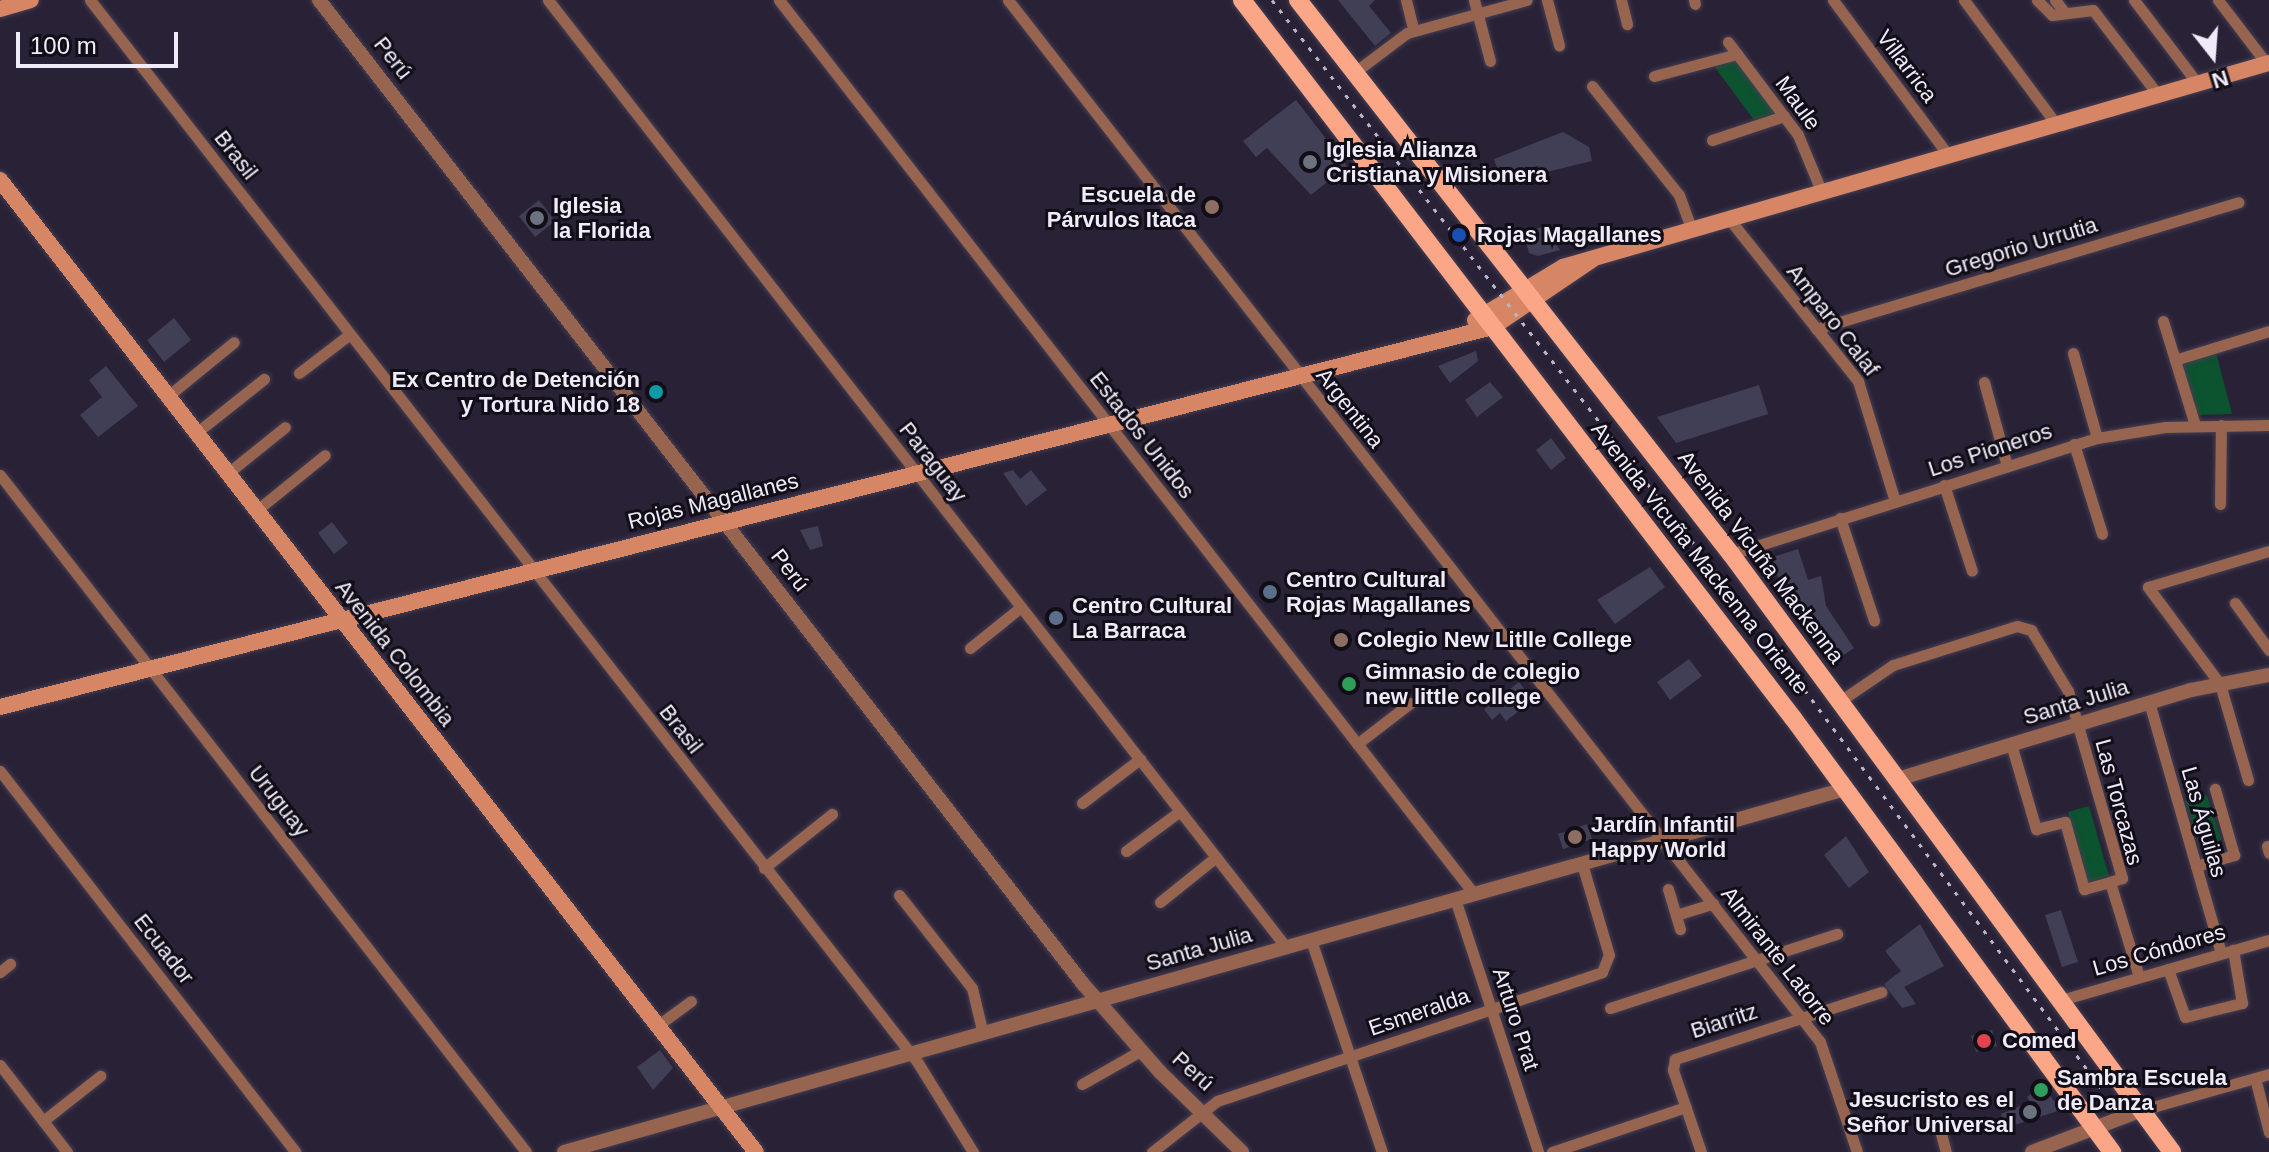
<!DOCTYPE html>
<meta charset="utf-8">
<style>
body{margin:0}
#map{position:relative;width:2269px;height:1152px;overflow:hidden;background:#292237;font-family:Arial,sans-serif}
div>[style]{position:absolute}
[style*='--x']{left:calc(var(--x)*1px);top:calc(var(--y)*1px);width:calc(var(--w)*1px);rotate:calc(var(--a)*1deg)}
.green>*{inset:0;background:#0c5330}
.building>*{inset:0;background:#403f55}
.roads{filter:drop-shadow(0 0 2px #453e52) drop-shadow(0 0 2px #453e52)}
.minor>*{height:11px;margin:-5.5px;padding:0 5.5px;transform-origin:5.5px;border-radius:5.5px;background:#976450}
.tertiary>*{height:14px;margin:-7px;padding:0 7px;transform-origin:7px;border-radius:7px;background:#976450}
.secondary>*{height:16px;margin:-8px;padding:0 8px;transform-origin:8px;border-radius:8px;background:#d68565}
.primary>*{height:18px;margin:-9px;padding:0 9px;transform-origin:9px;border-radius:9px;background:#fba686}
.rail>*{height:3px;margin-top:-1.5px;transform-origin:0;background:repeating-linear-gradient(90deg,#bbb6c6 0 4px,transparent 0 12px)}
.dots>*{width:22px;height:22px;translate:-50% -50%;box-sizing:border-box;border:4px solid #110e17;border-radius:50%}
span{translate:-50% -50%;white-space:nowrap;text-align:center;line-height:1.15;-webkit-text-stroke:6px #110e17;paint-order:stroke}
.street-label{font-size:22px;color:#efebf9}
.poi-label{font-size:22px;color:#efebf9;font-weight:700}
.left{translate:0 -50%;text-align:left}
.right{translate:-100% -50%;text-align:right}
.north{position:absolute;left:2173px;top:16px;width:80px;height:80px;-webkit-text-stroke:6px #110e17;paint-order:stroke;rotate:163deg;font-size:22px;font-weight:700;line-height:32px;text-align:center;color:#efebf9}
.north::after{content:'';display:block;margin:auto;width:28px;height:36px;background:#efebf9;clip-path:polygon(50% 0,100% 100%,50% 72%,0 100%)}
.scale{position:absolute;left:16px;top:32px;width:162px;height:36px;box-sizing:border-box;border:4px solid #efebf9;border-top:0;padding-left:10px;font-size:24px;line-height:28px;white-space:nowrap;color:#efebf9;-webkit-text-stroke:6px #110e17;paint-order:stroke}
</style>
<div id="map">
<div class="green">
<div style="clip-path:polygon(1734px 59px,1775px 113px,1754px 120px,1714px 66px)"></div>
<div style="clip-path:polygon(2216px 353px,2232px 414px,2197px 415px,2182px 365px)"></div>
<div style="clip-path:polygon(2207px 795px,2223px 845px,2203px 855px,2185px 801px)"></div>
<div style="clip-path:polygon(2089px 806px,2109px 876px,2088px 882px,2068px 812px)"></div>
</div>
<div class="building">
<div style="clip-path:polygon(1338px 0,1375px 0,1369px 6px,1391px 33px,1375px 46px)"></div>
<div style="clip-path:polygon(1296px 100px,1347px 166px,1311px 195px,1267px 148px,1256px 157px,1243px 141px)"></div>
<div style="clip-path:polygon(1563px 132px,1589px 147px,1592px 161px,1502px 183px,1494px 159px)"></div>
<div style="clip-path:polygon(539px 200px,555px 221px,535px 237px,519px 216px)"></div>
<div style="clip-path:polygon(1545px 226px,1560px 250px,1538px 256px,1529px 253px,1523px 233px)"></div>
<div style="clip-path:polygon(174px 318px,191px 340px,164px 362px,147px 340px)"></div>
<div style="clip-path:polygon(1476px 351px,1478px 361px,1450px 383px,1438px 366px)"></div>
<div style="clip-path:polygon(106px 366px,138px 406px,98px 437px,80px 415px,102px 397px,89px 380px)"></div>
<div style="clip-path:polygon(1490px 382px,1503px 397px,1477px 417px,1465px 400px)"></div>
<div style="clip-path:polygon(1759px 385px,1768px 414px,1676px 443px,1657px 417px)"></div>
<div style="clip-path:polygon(1551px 438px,1566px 458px,1551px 470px,1536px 450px)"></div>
<div style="clip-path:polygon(1013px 470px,1020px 479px,1031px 470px,1047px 490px,1026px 506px,1003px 473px)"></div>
<div style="clip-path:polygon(332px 522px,348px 543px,334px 554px,318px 533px)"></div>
<div style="clip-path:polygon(818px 526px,823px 546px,810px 550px,800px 530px)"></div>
<div style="clip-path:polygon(1798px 549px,1808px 580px,1821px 576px,1826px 606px,1854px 648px,1836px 660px,1803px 612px,1798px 617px,1785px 601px,1789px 595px,1767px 559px)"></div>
<div style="clip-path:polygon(1650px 567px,1665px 587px,1615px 624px,1597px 600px)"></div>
<div style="clip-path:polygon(1689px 659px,1702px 676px,1670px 700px,1657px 682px)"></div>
<div style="clip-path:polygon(1519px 682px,1533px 700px,1506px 721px,1500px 713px,1492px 720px,1484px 709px)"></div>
<div style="clip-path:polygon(1587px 824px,1592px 839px,1563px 849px,1558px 834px)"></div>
<div style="clip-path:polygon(1846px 836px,1869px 872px,1849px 888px,1824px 855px)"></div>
<div style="clip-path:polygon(2061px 910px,2078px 962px,2062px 967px,2045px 915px)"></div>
<div style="clip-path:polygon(1920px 924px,1944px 966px,1904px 987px,1916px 1004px,1902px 1008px,1884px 984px,1901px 971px,1885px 951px)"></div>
<div style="clip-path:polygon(1992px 1030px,1997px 1046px,1976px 1052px,1971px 1036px)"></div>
<div style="clip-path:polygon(660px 1050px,673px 1068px,653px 1090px,637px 1067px)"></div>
<div style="clip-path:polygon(2042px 1085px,2061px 1110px,2005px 1128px,2001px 1114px,2030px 1102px,2027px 1097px)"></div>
</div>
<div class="roads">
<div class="minor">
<div style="--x:90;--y:0;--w:1347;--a:52.08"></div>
<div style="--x:918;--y:1063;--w:105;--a:58.3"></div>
<div style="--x:548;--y:0;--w:1201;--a:52.07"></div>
<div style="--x:779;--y:0;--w:1132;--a:52.14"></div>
<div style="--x:1008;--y:0;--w:1321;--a:52.07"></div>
<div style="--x:1820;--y:1042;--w:116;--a:71.4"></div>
<div style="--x:1406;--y:0;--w:32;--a:76"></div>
<div style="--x:1474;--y:0;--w:63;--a:75.3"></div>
<div style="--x:1547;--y:0;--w:47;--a:75.1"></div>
<div style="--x:1621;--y:0;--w:25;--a:76"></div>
<div style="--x:1694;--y:0;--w:4;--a:76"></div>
<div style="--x:1833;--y:0;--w:194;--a:53.4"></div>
<div style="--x:1964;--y:0;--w:156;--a:53.4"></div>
<div style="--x:2037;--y:0;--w:21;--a:45"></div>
<div style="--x:2052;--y:15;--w:41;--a:-7"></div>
<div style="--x:2093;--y:10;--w:107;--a:52.6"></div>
<div style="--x:2055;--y:0;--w:16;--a:52"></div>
<div style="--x:2134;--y:0;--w:106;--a:52.7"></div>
<div style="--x:2218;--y:0;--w:81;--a:52.6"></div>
<div style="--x:1728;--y:42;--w:116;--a:53"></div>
<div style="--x:1798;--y:135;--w:63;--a:67.5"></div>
<div style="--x:1355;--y:72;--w:65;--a:-36.9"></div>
<div style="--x:1407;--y:33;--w:124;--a:-15.4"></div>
<div style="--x:1654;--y:76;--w:86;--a:-14.8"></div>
<div style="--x:1592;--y:86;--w:139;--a:51.4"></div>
<div style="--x:1679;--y:195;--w:38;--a:70"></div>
<div style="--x:1712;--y:140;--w:76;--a:-18.4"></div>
<div style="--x:1730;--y:220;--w:206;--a:51.5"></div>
<div style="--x:1858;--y:381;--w:126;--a:72.9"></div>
<div style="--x:2163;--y:321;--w:109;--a:72.9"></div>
<div style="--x:1816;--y:329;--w:441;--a:-16.7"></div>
<div style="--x:2073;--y:353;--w:88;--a:74.2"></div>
<div style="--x:2175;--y:360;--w:98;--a:-17.1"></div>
<div style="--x:299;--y:373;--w:64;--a:-37.4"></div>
<div style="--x:1984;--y:382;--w:87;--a:74.7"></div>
<div style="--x:168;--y:396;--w:85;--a:-39.3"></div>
<div style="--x:196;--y:433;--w:87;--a:-38.5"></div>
<div style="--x:2074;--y:444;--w:94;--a:72.7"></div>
<div style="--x:228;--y:473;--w:73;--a:-38.9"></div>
<div style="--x:0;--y:475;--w:857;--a:52.15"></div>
<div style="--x:1944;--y:485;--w:90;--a:72"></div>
<div style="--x:2220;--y:504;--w:79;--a:-89.3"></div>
<div style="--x:257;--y:510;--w:87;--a:-39"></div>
<div style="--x:1840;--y:518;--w:108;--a:71.6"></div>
<div style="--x:1731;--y:554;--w:384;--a:-17.6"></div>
<div style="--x:2097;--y:438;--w:69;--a:-9.2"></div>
<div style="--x:2165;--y:427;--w:104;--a:-1.1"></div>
<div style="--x:2235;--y:603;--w:58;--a:54.1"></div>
<div style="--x:970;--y:648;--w:65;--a:-38.8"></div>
<div style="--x:1840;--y:701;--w:64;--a:-34.2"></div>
<div style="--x:1893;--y:665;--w:130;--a:-17.5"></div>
<div style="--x:2017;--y:626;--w:15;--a:16"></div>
<div style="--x:2031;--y:630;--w:71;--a:58.8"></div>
<div style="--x:2068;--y:691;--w:195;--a:73.9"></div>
<div style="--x:2122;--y:878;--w:13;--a:162"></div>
<div style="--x:2110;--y:882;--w:99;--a:73"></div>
<div style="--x:2149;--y:702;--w:261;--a:74"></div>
<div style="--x:1357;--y:744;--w:67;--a:-37.7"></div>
<div style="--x:2011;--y:744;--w:89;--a:73.6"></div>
<div style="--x:2036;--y:829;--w:30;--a:-14"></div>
<div style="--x:2065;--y:822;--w:70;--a:74.2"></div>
<div style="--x:2084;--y:889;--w:27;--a:-15"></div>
<div style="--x:0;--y:771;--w:482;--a:52.2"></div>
<div style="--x:2248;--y:780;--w:100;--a:-106.3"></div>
<div style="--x:2220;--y:684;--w:121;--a:-126.6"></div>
<div style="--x:2148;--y:587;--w:126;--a:-16.6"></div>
<div style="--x:1082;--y:803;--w:73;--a:-37.2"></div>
<div style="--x:2267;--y:846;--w:7;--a:74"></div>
<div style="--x:1126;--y:851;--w:67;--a:-36.5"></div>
<div style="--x:2196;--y:866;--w:40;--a:-16"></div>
<div style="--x:2234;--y:855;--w:69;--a:-106.1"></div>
<div style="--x:764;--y:868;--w:87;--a:-38.5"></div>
<div style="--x:1668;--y:889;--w:42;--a:73.3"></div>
<div style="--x:899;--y:895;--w:118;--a:51.9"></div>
<div style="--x:972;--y:988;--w:47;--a:76.6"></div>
<div style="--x:1455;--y:899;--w:266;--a:71.8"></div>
<div style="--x:1160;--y:902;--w:72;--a:-38.8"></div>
<div style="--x:1676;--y:915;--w:39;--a:-17"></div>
<div style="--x:1311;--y:940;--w:224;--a:71.5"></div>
<div style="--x:2168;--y:969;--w:51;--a:70.5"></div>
<div style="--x:2185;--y:1017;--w:59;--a:-13.8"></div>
<div style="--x:2242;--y:1003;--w:54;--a:-99.6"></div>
<div style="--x:0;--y:972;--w:13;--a:-39"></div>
<div style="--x:2061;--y:1000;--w:216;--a:-16.1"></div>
<div style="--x:1610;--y:1008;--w:239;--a:-18.1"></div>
<div style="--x:657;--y:1026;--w:42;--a:-36.3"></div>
<div style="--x:0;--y:1065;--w:110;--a:52.4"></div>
<div style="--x:2255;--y:1078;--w:56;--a:75.5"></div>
<div style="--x:1082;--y:1084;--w:67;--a:-29.6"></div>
<div style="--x:2142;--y:1110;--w:132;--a:-15.8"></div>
<div style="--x:43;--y:1121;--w:73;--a:-38.3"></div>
<div style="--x:1940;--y:1130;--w:23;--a:75"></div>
<div style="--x:1152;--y:1152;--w:83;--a:-38.1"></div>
<div style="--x:1217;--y:1101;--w:406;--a:-18.5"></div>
<div style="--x:1602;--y:972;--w:18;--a:-68"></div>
<div style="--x:1609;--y:955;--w:95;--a:-106.5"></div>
<div style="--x:1552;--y:1152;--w:141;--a:-18.6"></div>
<div style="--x:1701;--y:1152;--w:87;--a:-108.9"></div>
<div style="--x:1673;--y:1070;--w:11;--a:-80"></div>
<div style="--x:1675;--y:1059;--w:217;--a:-18"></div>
</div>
<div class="tertiary">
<div style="--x:319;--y:0;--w:1246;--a:52.17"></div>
<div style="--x:1083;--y:984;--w:117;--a:48.8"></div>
<div style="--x:1160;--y:1072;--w:115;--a:44.3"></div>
<div style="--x:1898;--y:779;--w:306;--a:-16.9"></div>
<div style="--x:2191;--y:690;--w:79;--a:-10.9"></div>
<div style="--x:564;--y:1152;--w:1331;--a:-15.82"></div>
<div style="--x:2032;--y:1152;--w:118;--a:-20.9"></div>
</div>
<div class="secondary">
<div style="--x:0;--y:9;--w:32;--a:-16"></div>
<div style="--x:0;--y:180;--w:1231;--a:52.13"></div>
<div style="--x:1475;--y:320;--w:103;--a:-31.1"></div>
<div style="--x:1563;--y:267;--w:735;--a:-16.12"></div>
<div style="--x:0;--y:707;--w:1541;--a:-14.28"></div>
<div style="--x:1493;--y:327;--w:120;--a:-34.1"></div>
</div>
<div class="primary">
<div style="--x:1242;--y:0;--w:905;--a:52.5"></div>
<div style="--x:1793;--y:718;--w:539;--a:53.68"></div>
<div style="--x:1298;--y:0;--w:703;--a:51.99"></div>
<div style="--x:1731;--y:554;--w:743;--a:53.59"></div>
</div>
</div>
<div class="rail">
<div style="--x:1272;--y:0;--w:763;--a:52.18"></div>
<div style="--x:1740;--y:603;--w:605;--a:53.34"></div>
</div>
<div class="dots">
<div style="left:1310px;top:162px;background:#6b7280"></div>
<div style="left:1212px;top:207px;background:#8d6e63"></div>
<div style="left:537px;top:218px;background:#6b7280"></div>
<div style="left:1459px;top:235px;background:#1a4fb4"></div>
<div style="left:656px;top:392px;background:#0f9aa8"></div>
<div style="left:1270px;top:592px;background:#5c6f8a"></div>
<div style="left:1056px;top:618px;background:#5c6f8a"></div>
<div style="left:1341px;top:640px;background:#8d6e63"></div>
<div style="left:1349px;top:684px;background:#2e9e5b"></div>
<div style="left:1575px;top:837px;background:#8d6e63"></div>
<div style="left:1984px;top:1041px;background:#e0444e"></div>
<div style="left:2041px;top:1090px;background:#2e9e5b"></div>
<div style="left:2030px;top:1112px;background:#6b7280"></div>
</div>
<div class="street-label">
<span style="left:393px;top:58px;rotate:52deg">Perú</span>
<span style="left:1907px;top:66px;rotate:53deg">Villarrica</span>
<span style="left:1798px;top:103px;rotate:54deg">Maule</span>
<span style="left:236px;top:155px;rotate:52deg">Brasil</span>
<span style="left:2021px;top:247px;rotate:-17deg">Gregorio Urrutia</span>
<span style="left:1833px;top:320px;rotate:52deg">Amparo Calaf</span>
<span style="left:1350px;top:408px;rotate:52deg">Argentina</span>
<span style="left:1142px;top:435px;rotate:52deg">Estados Unidos</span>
<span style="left:1990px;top:450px;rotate:-18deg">Los Pioneros</span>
<span style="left:933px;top:462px;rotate:52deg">Paraguay</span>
<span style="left:713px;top:501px;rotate:-14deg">Rojas Magallanes</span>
<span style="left:1761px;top:557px;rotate:53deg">Avenida Vicuña Mackenna</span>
<span style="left:1700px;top:558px;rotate:52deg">Avenida Vicuña Mackenna Oriente</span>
<span style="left:790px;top:570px;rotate:52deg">Perú</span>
<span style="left:395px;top:653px;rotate:52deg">Avenida Colombia</span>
<span style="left:2076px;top:702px;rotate:-17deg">Santa Julia</span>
<span style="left:681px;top:729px;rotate:52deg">Brasil</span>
<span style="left:279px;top:801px;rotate:52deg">Uruguay</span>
<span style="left:2119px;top:802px;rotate:75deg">Las Torcazas</span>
<span style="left:2204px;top:822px;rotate:74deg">Las Águilas</span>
<span style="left:164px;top:949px;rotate:52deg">Ecuador</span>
<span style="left:1199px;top:949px;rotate:-16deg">Santa Julia</span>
<span style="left:2159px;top:950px;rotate:-16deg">Los Cóndores</span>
<span style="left:1778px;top:956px;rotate:52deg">Almirante Latorre</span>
<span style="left:1419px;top:1012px;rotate:-19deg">Esmeralda</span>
<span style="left:1516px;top:1019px;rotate:72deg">Arturo Prat</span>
<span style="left:1724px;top:1021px;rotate:-18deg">Biarritz</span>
<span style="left:1193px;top:1071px;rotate:42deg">Perú</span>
</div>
<div class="poi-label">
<span class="left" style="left:1326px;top:162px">Iglesia Alianza<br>Cristiana y Misionera</span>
<span class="right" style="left:1196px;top:207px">Escuela de<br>Párvulos Itaca</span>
<span class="left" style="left:553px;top:218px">Iglesia<br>la Florida</span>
<span class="left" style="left:1477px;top:235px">Rojas Magallanes</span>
<span class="right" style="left:640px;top:392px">Ex Centro de Detención<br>y Tortura Nido 18</span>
<span class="left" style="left:1286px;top:592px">Centro Cultural<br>Rojas Magallanes</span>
<span class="left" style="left:1072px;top:618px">Centro Cultural<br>La Barraca</span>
<span class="left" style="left:1357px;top:640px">Colegio New Litlle College</span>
<span class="left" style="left:1365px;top:684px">Gimnasio de colegio<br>new little college</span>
<span class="left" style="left:1591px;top:837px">Jardín Infantil<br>Happy World</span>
<span class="left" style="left:2002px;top:1041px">Comed</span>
<span class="left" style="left:2057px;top:1090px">Sambra Escuela<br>de Danza</span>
<span class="right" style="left:2014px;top:1112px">Jesucristo es el<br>Señor Universal</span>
</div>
<div class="north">N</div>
<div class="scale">100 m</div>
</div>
